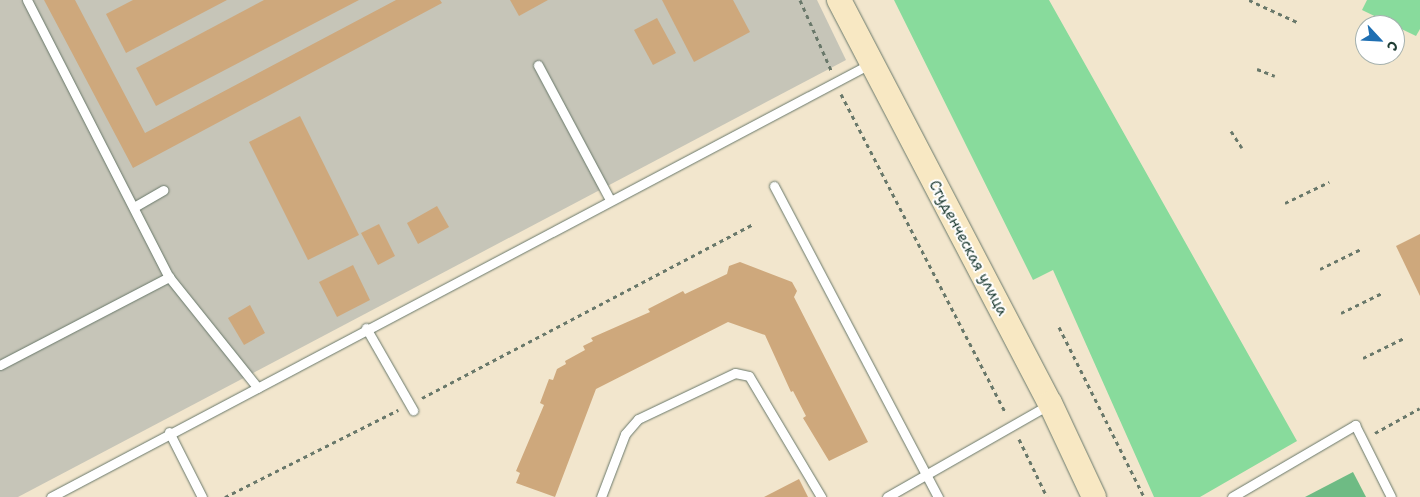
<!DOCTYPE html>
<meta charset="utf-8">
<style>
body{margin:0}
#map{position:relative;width:1420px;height:497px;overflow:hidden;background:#f2e6cd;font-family:"Shantell Sans",sans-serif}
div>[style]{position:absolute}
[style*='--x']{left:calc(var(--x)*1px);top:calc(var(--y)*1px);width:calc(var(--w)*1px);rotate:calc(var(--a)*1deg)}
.industrial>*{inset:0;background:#c6c5b8}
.green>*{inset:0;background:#88db9c}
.forest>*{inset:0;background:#6ebb84}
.building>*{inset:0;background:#cea87c}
.path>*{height:3px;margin-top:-1.5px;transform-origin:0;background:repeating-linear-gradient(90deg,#69786a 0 4px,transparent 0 8px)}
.roads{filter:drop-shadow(0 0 1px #69786a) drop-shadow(0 0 1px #69786a)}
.lane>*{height:9px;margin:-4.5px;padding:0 4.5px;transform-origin:4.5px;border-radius:4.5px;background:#fff}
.secondary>*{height:24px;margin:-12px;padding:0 12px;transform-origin:12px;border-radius:12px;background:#f8e8c3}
span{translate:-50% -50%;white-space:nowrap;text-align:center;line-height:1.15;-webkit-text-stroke:4px #fff;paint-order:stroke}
.street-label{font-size:15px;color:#1f3d34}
.north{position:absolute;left:1355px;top:15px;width:50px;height:50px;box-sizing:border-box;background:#fff;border:1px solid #a5b1ae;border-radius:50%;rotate:115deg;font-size:14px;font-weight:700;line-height:20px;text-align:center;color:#1f3d34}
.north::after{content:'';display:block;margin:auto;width:18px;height:22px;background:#1f6fb2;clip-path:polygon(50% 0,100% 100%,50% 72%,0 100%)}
</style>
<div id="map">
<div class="industrial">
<div style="clip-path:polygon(0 0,817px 0,846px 60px,18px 497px,0 497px)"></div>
</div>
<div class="green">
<div style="clip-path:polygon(894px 0,1049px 0,1297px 441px,1200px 497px,1154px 497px,1053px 270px,1033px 280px)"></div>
<div style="clip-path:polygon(1367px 0,1420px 0,1420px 29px,1416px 36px,1362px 10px)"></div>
</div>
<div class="forest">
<div style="clip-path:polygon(1353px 472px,1366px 497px,1305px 497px)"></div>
</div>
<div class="building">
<div style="clip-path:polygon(44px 0,75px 0,145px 133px,396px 0,440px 0,442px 3px,133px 168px)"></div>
<div style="clip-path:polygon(133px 0,227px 0,126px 53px,106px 14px)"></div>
<div style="clip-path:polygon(264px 0,359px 0,156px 106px,136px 68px)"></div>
<div style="clip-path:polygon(510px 0,548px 0,519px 16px)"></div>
<div style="clip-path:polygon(662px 0,733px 0,750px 32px,694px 62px)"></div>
<div style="clip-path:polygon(657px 18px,676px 53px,653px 65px,634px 30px)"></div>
<div style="clip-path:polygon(300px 116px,359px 235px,308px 260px,249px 142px)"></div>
<div style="clip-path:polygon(437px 206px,449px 227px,418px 244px,407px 223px)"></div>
<div style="clip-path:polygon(379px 224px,395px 256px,378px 265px,361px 233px)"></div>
<div style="clip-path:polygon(1420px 234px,1420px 296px,1396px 246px)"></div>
<div style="clip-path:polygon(740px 262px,792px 282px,797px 291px,794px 297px,868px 442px,829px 461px,803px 418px,806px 416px,793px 391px,791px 392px,765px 335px,728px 322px,596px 389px,555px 497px,516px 483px,520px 473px,516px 471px,544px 405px,540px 403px,549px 379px,553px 380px,557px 369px,566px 364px,565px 361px,585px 350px,583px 346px,593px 341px,591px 338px,650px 312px,648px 309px,683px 291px,685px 294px,727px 274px,729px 266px)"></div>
<div style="clip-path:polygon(353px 265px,370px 300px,337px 317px,319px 282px)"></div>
<div style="clip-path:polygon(250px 305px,265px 333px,244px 345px,228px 318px)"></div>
<div style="clip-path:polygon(799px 479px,808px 497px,764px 497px)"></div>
</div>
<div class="path">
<div style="--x:800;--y:0;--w:77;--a:66.1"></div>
<div style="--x:1249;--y:0;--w:55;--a:24.7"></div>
<div style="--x:1257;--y:69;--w:19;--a:21"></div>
<div style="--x:841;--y:94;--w:359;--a:62.7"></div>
<div style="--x:1231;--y:131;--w:20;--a:57"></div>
<div style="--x:1285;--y:203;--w:49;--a:-25.5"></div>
<div style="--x:1320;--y:269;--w:46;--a:-26"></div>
<div style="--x:1341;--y:313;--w:46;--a:-26"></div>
<div style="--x:1059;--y:327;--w:190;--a:63.4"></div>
<div style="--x:1363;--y:358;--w:46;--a:-26"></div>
<div style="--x:422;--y:398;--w:375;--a:-27.7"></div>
<div style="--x:1375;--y:433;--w:51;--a:-29.1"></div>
<div style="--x:1019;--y:439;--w:64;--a:64.2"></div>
<div style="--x:225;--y:497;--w:194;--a:-26.7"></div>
</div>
<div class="roads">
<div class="lane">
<div style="--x:27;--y:0;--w:311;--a:62.9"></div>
<div style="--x:538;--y:65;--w:153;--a:61.9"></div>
<div style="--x:774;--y:186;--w:352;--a:62.2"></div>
<div style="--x:134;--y:207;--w:34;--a:-30"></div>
<div style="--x:366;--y:328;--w:95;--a:60.2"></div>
<div style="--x:0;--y:365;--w:191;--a:-27.5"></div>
<div style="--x:169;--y:277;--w:142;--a:51.3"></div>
<div style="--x:169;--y:432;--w:73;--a:63.1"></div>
<div style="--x:51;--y:497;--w:926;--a:-27.87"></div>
<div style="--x:601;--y:497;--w:67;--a:-69.1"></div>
<div style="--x:625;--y:434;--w:20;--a:-49"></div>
<div style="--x:638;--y:419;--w:107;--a:-25.4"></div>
<div style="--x:735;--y:373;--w:14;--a:12"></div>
<div style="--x:749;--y:376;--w:141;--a:59.2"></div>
<div style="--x:887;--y:497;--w:188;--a:-29.7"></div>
<div style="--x:1232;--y:497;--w:143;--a:-30.3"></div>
<div style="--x:1355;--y:425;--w:80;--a:63.4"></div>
</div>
<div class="secondary">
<div style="--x:839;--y:0;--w:455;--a:62.4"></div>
<div style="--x:1050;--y:403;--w:104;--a:64.9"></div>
</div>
</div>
<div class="street-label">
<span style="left:968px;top:248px;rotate:62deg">Студенческая улица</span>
</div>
<div class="north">С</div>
</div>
